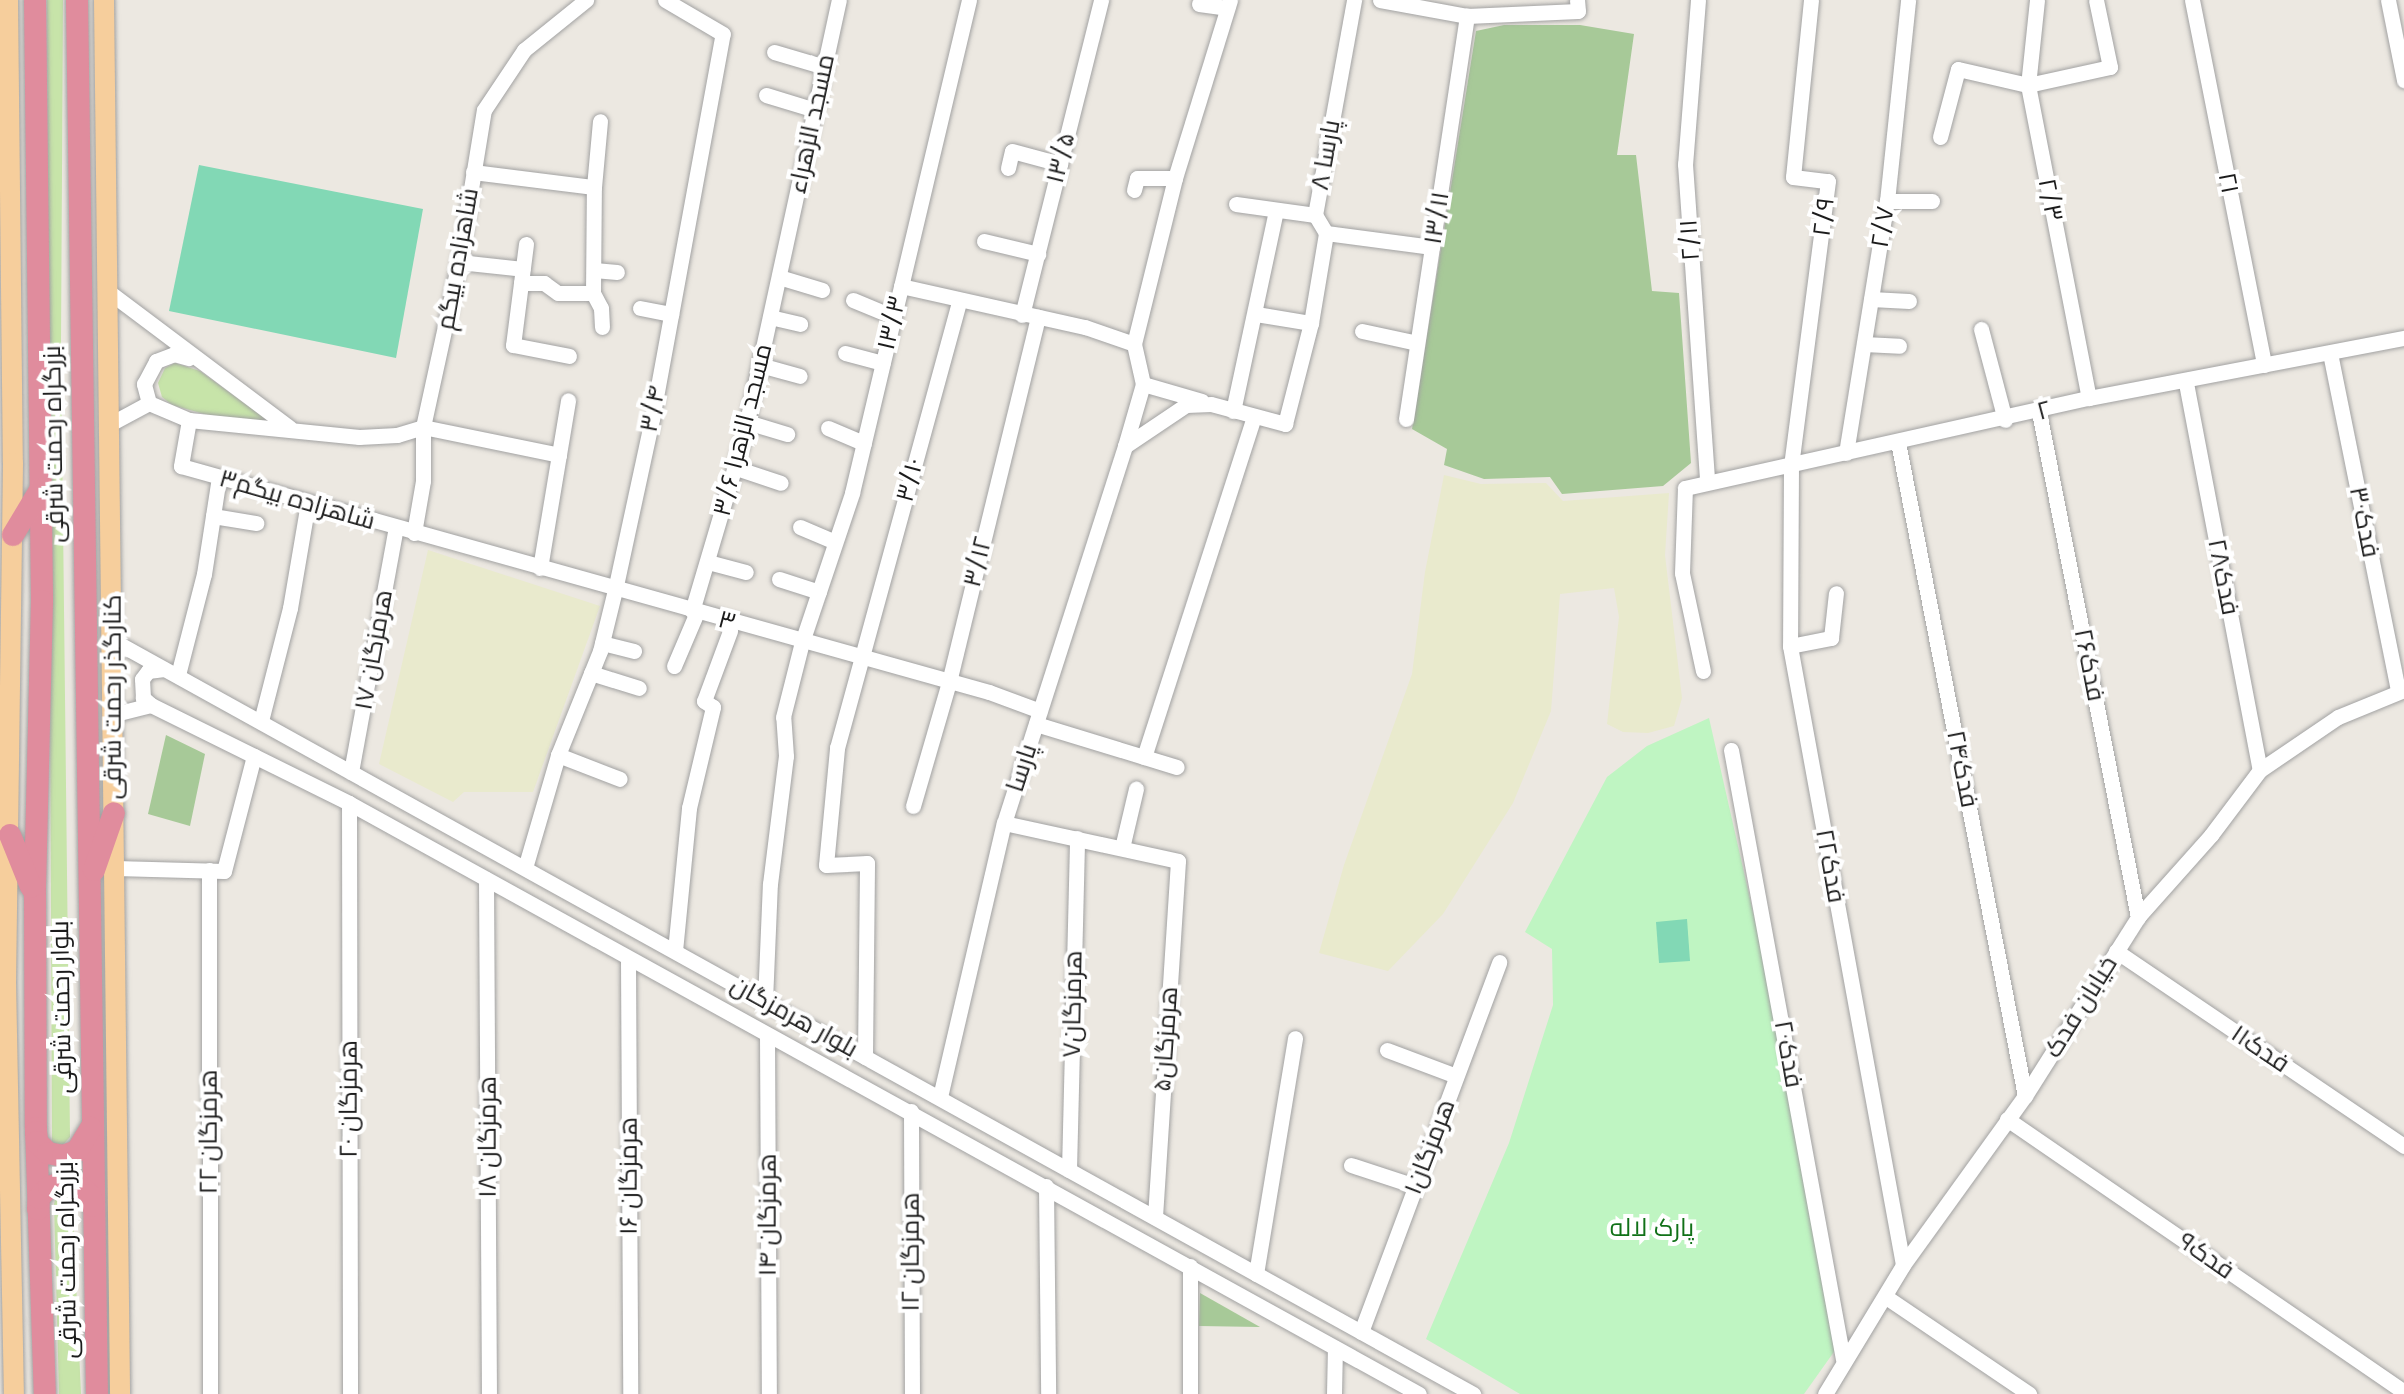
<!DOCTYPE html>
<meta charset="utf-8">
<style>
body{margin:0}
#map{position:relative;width:2404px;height:1394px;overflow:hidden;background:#ece8e1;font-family:"Fira Sans",Cairo,sans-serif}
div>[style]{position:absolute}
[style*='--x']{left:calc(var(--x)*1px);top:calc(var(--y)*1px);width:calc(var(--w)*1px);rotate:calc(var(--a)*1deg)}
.farmland>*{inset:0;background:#e9eacd}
.grass>*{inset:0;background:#c7e4a9}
.forest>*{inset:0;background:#a7c998}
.park>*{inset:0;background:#bff5c2}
.pitch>*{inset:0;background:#82d8b5}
.roads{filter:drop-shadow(0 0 2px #a2a2a2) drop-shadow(0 0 2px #a2a2a2)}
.minor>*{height:15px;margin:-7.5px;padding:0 7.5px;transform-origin:7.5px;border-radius:7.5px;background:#fff}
.major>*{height:20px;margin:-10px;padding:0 10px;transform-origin:10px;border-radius:10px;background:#f6ce9c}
.highway>*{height:22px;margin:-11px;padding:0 11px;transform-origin:11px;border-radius:11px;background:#e08c9d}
span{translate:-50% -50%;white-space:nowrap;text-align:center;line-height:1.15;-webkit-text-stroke:8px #fff;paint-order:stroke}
.street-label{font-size:25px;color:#1b1b1b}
.park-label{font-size:25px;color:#117118}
</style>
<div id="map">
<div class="farmland">
<div style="clip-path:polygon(1444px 475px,1481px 484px,1546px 483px,1563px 501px,1669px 493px,1665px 555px,1682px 698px,1674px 726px,1648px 733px,1623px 732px,1607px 724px,1619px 617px,1614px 588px,1560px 594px,1551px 711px,1513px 803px,1443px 914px,1388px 971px,1319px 953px,1344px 865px,1412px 674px,1425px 572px)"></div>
<div style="clip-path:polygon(428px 550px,600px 606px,533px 792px,464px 792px,453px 802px,379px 764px)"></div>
</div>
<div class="grass">
<div style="clip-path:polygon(47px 0,63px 0,61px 344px,70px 1137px,62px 1146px,52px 1143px)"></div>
<div style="clip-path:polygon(175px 363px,200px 371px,270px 422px,215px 417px,172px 405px,162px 397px,158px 383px,165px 368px)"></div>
<div style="clip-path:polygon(72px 1192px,81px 1394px,59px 1394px,54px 1204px,56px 1195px)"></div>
</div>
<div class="forest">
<div style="clip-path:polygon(1504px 25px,1580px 25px,1634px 34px,1617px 155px,1636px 155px,1652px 291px,1679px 293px,1691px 463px,1663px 486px,1562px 494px,1550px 477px,1484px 479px,1444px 465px,1447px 449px,1412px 429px,1476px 31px)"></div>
<div style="clip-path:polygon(166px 735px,205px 754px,190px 826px,148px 814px)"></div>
<div style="clip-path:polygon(1200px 1293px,1260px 1327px,1199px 1326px)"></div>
</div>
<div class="park">
<div style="clip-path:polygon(1709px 718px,1780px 1031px,1841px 1342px,1804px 1394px,1520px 1394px,1426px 1339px,1509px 1143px,1553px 1005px,1552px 949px,1525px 932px,1607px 777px,1647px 746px)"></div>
</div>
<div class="pitch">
<div style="clip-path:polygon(199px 165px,423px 209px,396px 358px,169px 311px)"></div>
<div style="clip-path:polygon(1687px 919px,1690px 961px,1659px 963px,1656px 922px)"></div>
</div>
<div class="roads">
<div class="minor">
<div style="--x:1380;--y:0;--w:88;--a:10.4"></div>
<div style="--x:1467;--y:16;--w:111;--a:-2.6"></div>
<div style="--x:1578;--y:11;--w:11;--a:-95"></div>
<div style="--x:1698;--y:0;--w:165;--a:94.5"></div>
<div style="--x:1685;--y:164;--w:317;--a:86"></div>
<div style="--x:1811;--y:0;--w:178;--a:95.8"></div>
<div style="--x:1793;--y:177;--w:35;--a:7"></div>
<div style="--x:1828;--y:181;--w:286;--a:97.4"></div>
<div style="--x:1791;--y:465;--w:181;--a:90.3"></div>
<div style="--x:1790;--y:646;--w:629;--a:79.65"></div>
<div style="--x:2037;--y:0;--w:85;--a:96"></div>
<div style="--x:2028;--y:85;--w:319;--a:79"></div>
<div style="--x:2192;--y:0;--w:372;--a:78.8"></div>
<div style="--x:2388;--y:0;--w:82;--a:78.7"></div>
<div style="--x:1199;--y:4;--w:28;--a:8"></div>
<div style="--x:774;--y:52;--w:53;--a:16.4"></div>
<div style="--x:766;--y:95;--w:51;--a:17"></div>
<div style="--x:1940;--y:137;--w:70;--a:-75.2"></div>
<div style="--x:1958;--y:69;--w:72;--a:12.9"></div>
<div style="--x:2028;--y:85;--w:84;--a:-12.4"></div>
<div style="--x:2110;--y:67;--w:68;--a:-101.8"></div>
<div style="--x:1008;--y:168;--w:17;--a:-77"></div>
<div style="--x:1012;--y:151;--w:50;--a:15.2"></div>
<div style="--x:473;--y:172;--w:122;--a:7.1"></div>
<div style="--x:594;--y:187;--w:66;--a:-84.8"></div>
<div style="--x:1134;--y:190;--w:12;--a:-76"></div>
<div style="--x:1137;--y:178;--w:38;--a:0"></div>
<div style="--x:1887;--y:201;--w:45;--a:0"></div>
<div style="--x:1236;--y:204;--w:80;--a:7.9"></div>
<div style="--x:1326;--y:233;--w:107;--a:7.5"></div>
<div style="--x:984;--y:241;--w:56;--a:13.5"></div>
<div style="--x:526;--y:244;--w:102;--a:97.3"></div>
<div style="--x:513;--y:345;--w:57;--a:11.1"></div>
<div style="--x:459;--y:262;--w:64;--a:6.2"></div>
<div style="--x:594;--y:270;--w:23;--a:5"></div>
<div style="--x:779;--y:277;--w:45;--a:16.8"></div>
<div style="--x:521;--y:283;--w:23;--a:0"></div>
<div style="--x:544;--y:283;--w:17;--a:36"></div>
<div style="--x:558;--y:293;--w:35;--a:0"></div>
<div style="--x:593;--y:293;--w:106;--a:-89.5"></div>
<div style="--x:901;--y:286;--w:189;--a:12.6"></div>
<div style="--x:1085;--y:327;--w:52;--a:19.1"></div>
<div style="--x:109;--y:292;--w:226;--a:36.9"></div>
<div style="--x:593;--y:293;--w:17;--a:62"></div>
<div style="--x:601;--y:308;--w:19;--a:87"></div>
<div style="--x:1871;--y:299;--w:38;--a:3"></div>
<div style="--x:853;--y:300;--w:44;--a:22.5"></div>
<div style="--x:640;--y:308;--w:32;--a:11"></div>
<div style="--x:1256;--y:314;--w:56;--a:9.3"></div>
<div style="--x:1022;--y:315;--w:325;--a:-75.9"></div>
<div style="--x:770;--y:317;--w:31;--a:13"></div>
<div style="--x:1981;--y:329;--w:94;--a:75.2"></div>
<div style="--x:1362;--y:331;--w:56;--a:12.3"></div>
<div style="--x:1864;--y:344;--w:35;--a:3"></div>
<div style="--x:845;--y:353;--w:39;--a:15"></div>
<div style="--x:2330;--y:353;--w:345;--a:78.6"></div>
<div style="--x:760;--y:365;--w:41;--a:15.4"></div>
<div style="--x:2186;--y:383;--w:394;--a:79.2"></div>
<div style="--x:1143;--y:384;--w:61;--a:16.1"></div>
<div style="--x:149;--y:403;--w:20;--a:-105"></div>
<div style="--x:144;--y:384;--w:26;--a:-62"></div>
<div style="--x:156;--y:361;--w:19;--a:-21"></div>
<div style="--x:174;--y:354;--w:15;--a:16"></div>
<div style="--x:1233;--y:411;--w:205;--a:-77.9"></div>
<div style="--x:2039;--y:412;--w:515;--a:78.91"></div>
<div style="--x:1406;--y:419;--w:408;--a:-81.4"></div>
<div style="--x:189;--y:420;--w:47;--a:99.9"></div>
<div style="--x:181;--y:466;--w:839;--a:15.63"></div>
<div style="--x:989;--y:692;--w:54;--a:20.4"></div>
<div style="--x:747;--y:422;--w:42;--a:16.7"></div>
<div style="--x:110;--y:424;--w:44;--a:-28.3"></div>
<div style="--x:149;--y:403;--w:43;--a:23"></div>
<div style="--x:189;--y:420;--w:171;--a:5.7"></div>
<div style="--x:359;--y:437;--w:38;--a:-3"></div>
<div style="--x:397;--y:435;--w:27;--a:-17"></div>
<div style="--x:423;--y:427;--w:139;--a:11.6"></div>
<div style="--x:828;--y:428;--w:39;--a:23"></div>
<div style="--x:1898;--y:442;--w:666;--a:79.01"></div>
<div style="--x:1125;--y:446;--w:65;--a:-73.8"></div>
<div style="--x:1143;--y:384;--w:41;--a:-102.7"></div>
<div style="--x:1134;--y:344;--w:171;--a:-76.1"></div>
<div style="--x:1175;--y:178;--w:186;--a:-72.8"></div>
<div style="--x:1846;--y:453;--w:255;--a:-80.8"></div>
<div style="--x:1887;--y:201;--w:202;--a:-84"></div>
<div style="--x:736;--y:468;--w:47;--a:18.4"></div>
<div style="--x:213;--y:516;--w:44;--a:9.2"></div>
<div style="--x:800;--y:527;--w:38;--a:23"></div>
<div style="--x:414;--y:533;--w:53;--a:-80.2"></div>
<div style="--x:423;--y:481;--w:54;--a:-90"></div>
<div style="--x:423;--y:427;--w:169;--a:-77.7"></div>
<div style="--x:459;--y:262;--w:154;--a:-80.7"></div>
<div style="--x:484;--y:110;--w:72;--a:-56.3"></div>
<div style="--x:524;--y:50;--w:80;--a:-38.9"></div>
<div style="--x:708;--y:562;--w:39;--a:15"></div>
<div style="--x:540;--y:568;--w:170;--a:-80.5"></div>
<div style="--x:779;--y:579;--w:42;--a:18"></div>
<div style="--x:692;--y:611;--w:184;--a:-73.5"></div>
<div style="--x:744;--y:435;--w:445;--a:-77.7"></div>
<div style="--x:114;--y:641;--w:1554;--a:28.99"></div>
<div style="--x:602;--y:643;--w:33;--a:14"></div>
<div style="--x:1790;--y:646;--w:42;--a:-11"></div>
<div style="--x:1831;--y:638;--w:45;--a:-83.7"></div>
<div style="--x:674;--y:666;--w:59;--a:-66.9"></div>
<div style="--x:1703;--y:671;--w:100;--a:-102.1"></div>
<div style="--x:1682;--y:573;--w:85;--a:-88"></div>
<div style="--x:1685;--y:488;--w:414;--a:-12.6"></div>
<div style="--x:2089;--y:398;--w:321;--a:-10.8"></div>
<div style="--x:591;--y:673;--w:50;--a:17.4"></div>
<div style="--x:178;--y:675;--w:104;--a:-75.6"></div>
<div style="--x:204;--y:574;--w:98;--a:-81.2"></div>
<div style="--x:151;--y:705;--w:11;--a:-139"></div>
<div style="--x:143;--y:698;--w:19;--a:-93"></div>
<div style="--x:142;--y:679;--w:10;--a:-53"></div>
<div style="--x:148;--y:671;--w:16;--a:-7"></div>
<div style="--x:115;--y:714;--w:37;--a:-14"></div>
<div style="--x:151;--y:705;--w:221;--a:26.3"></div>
<div style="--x:349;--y:803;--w:1222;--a:28.91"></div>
<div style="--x:261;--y:721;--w:117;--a:-75.6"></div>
<div style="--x:290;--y:608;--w:107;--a:-80.3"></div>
<div style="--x:1036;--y:724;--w:147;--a:17"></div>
<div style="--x:1731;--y:750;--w:619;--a:79.58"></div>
<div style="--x:558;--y:755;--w:66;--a:21.2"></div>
<div style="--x:1144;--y:757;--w:358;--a:-72.1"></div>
<div style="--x:351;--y:772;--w:248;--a:-79.6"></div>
<div style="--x:349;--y:803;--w:591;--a:89.9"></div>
<div style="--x:913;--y:806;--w:129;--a:-73.8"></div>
<div style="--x:949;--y:682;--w:376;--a:-76.3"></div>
<div style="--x:1004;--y:823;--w:178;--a:12.3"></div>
<div style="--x:1178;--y:861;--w:357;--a:93.7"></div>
<div style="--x:1122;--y:848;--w:61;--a:-76.7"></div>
<div style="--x:115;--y:868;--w:109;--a:1.6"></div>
<div style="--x:224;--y:871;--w:119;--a:-75.4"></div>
<div style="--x:525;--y:868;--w:118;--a:-73.7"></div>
<div style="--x:558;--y:755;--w:112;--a:-68"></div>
<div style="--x:600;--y:651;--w:63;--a:-76.2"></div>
<div style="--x:615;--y:590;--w:175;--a:-77.8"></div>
<div style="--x:652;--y:419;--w:391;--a:-79.6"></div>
<div style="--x:723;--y:34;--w:67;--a:-149.6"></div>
<div style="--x:209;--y:870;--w:524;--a:89.89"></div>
<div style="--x:486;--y:879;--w:515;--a:89.67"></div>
<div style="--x:675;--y:951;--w:144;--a:-84.4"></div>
<div style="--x:689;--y:808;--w:104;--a:-76.6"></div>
<div style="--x:713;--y:707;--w:11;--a:-146"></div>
<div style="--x:704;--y:701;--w:75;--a:-69.6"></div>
<div style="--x:2116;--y:951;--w:348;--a:34.1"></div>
<div style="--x:628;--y:959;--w:435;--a:89.7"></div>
<div style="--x:765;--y:1001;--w:117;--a:-87.6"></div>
<div style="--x:770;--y:884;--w:129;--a:-82.9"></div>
<div style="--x:786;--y:756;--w:39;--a:-94"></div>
<div style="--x:783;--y:717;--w:77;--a:-75.8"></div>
<div style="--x:802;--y:642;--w:157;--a:-71.4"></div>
<div style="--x:852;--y:493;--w:507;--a:-76.65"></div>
<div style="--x:767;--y:1036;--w:358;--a:89.7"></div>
<div style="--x:1387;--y:1050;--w:74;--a:20.6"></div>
<div style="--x:865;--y:1057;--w:194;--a:-89.4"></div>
<div style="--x:867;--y:863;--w:41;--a:177.2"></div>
<div style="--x:826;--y:865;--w:118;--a:-84.6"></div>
<div style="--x:837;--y:748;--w:463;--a:-74.7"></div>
<div style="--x:940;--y:1097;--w:281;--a:-76.9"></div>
<div style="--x:1004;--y:823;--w:396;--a:-72.2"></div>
<div style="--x:1125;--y:446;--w:73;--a:-33.9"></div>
<div style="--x:1186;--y:405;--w:25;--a:-2"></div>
<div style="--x:1211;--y:404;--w:77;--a:15.1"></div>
<div style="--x:1285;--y:424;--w:104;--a:-75.6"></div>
<div style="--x:1311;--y:323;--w:91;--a:-80.5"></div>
<div style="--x:1326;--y:233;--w:21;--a:-121"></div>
<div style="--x:1315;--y:215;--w:219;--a:-79.7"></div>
<div style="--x:911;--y:1111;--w:283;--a:89.8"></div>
<div style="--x:2007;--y:1119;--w:482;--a:34.5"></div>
<div style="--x:1351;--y:1165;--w:67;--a:18.2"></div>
<div style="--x:1069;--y:1170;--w:332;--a:-88.6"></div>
<div style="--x:1046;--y:1186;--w:208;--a:89.4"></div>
<div style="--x:1256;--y:1274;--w:239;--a:-80.6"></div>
<div style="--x:1886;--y:1297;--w:173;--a:34.1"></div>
<div style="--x:1361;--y:1332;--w:395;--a:-69.5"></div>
<div style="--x:1190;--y:1394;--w:128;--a:-90"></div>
<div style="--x:1334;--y:1394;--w:46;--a:-88.8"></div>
<div style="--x:1825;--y:1394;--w:151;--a:-58.8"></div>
<div style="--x:1903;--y:1265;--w:208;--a:-54.2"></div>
<div style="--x:2025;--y:1096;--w:212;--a:-57.7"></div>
<div style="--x:2138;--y:917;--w:110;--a:-48.3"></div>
<div style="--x:2211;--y:835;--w:81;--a:-53"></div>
<div style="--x:2260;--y:770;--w:94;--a:-34.2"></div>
<div style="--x:2338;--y:717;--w:71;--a:-22.2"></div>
</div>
<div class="major">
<div style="--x:8;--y:0;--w:463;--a:89.4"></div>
<div style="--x:13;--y:463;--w:519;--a:90.77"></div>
<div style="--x:6;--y:982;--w:412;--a:88.9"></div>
<div style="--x:104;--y:0;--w:1394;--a:89.34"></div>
</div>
<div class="highway">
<div style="--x:35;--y:0;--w:601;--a:89.33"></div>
<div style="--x:42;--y:601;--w:294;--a:91.4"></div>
<div style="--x:35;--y:895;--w:233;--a:89.8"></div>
<div style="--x:36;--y:1128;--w:266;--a:88.1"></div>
<div style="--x:77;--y:0;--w:1394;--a:89.18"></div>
<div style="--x:13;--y:535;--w:52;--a:-59"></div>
<div style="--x:10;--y:835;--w:56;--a:68"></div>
<div style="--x:94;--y:870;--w:60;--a:-70.7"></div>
<div style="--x:36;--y:1132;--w:10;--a:84"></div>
<div style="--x:37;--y:1142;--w:16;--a:45"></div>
<div style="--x:48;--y:1153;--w:15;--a:11"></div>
<div style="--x:63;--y:1156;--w:15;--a:-20"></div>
<div style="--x:77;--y:1151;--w:27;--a:-59"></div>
<div style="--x:38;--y:1209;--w:11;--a:-85"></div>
<div style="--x:39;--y:1198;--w:15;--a:-48"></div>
<div style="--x:49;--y:1187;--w:16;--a:-18"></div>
<div style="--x:64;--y:1182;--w:15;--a:11"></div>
<div style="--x:79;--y:1185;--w:15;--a:42"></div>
<div style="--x:90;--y:1195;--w:11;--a:75"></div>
</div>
</div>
<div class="street-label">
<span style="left:812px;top:124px;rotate:-78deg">مسجد الزهراء</span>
<span style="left:1326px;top:155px;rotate:-80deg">۸ پارسا</span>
<span style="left:1061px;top:158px;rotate:-76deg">۱۳/۵</span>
<span style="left:2228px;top:183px;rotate:79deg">۲۱</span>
<span style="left:2050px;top:200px;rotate:79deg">۲/۳</span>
<span style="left:1824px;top:217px;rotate:-83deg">۲/۹</span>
<span style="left:1437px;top:218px;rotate:-81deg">۱۳/۱۱</span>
<span style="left:1883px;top:227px;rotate:-81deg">۲/۷</span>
<span style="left:1690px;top:240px;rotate:-94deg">۲/۱۱</span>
<span style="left:458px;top:259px;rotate:-80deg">شاهزاده بیگم</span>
<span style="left:892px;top:323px;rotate:-77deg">۱۳/۳</span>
<span style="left:653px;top:409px;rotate:-79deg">۳/۴</span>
<span style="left:2044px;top:411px;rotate:-15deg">۲</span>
<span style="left:743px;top:430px;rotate:-76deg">مسجد الزهرا ۳/۶</span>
<span style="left:54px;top:444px;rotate:-91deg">بزرگراه رحمت شرقی</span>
<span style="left:910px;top:480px;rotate:-75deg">۳/۱۰</span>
<span style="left:297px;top:500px;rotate:16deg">۳شاهزاده بیگم</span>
<span style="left:2364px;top:522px;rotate:79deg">فدک۳۰</span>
<span style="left:978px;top:562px;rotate:-76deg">۳/۱۲</span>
<span style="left:2223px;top:577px;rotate:79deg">فدک۲۸</span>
<span style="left:727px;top:621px;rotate:15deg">۳</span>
<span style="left:374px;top:650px;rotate:-80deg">هرمزگان ۱۷</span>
<span style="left:2089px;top:665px;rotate:79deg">فدک۲۶</span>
<span style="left:113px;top:697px;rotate:-90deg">کنارگذر رحمت شرقی</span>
<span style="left:1022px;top:768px;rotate:-72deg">پارسا</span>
<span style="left:1962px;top:769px;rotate:79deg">فدک۲۴</span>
<span style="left:1830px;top:866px;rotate:80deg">فدک۲۲</span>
<span style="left:1073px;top:1004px;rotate:-89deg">هرمزگان۷</span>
<span style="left:62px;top:1007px;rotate:-91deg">بلوار رحمت شرقی</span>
<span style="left:2081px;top:1007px;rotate:-58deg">خیابان فدک</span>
<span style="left:794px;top:1017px;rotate:29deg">بلوار هرمزگان</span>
<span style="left:1166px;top:1039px;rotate:-86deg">هرمزگان۵</span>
<span style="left:2260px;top:1049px;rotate:34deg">فدک۱۱</span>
<span style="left:1788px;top:1054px;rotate:80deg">فدک۲۰</span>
<span style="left:349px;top:1099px;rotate:-90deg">هرمزگان ۲۰</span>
<span style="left:209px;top:1132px;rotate:-90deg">هرمزگان ۲۲</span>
<span style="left:488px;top:1137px;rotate:-90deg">هرمزگان ۱۸</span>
<span style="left:1430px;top:1147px;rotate:-69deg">هرمزگان۱</span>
<span style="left:629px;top:1176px;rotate:-90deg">هرمزگان ۱۶</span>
<span style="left:768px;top:1215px;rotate:-90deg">هرمزگان ۱۴</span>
<span style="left:911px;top:1252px;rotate:-90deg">هرمزگان ۱۲</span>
<span style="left:2206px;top:1256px;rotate:35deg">فدک۹</span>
<span style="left:67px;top:1260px;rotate:-91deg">بزرگراه رحمت شرقی</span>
</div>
<div class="park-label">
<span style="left:1652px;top:1228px">پارک لاله</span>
</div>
</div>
